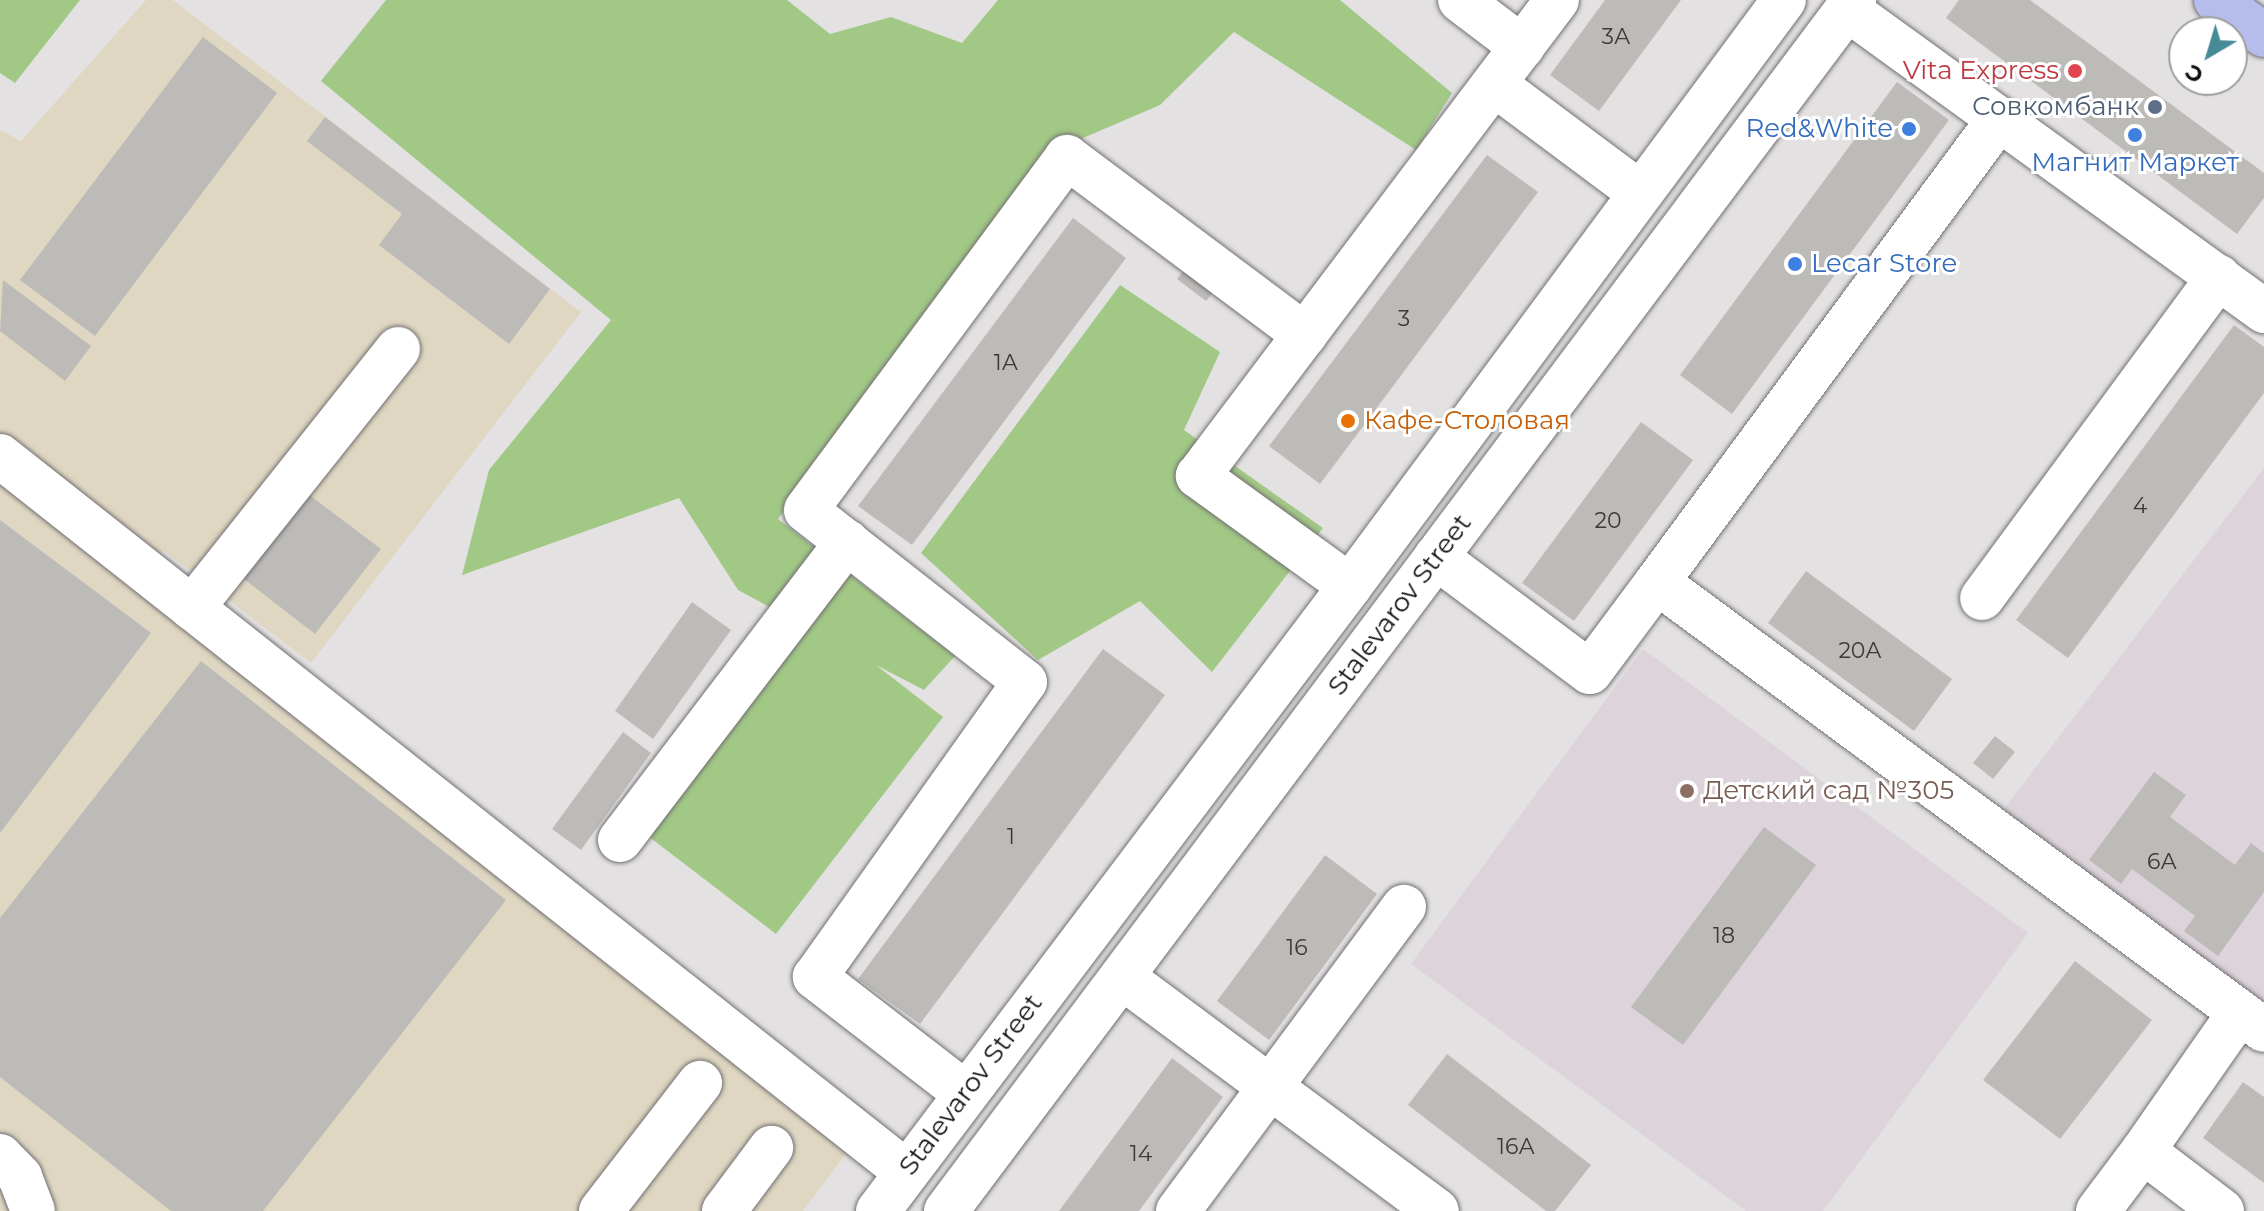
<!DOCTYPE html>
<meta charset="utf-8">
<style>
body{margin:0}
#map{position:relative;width:2264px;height:1211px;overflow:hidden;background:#e4e1e3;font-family:Montserrat,sans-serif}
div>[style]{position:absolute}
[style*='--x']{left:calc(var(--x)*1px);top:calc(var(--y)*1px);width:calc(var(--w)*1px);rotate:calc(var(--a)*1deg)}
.industrial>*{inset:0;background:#e0d7c2}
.built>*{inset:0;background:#dcd3db}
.green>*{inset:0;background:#a2c886}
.building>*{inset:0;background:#bdbbb8}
.roads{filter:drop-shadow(0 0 2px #727072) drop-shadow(0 0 2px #727072)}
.minor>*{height:44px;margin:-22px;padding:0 22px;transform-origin:22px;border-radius:22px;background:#fff}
.major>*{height:44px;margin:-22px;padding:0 22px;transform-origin:22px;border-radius:22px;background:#b6bcec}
.dots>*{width:22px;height:22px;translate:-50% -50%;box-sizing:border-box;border:4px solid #fff;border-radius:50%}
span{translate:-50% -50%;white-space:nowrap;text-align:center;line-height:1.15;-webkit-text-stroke:6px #fff;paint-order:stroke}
.number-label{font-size:22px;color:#3b3a39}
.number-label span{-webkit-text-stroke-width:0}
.health-label{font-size:26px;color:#be3a42}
.right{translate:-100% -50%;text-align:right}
.service-label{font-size:26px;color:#4e5e75}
.shop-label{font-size:26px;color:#366cbe}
.left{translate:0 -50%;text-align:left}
.food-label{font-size:26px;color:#c56008}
.street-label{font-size:26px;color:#100f0f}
.education-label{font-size:26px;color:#785e54}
.north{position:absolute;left:2168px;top:16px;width:80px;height:80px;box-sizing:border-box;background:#fff;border:2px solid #9f9f9f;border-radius:50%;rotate:218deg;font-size:22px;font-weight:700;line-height:32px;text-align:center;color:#100f0f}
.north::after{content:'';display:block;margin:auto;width:28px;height:36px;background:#468a98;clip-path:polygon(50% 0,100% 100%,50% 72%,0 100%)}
</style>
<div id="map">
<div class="industrial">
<div style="clip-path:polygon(146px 0,173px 0,581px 312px,311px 663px,163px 550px,134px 590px,850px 1148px,803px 1211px,0 1211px,0 130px,21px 141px)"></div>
</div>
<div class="built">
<div style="clip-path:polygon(2264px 468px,2264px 1007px,2004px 809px)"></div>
<div style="clip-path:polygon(1643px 649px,2028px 933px,1823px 1211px,1746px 1211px,1411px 964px)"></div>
</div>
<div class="green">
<div style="clip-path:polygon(0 0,80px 0,15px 83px,0 73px)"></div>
<div style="clip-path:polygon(386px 0,787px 0,830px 34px,891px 17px,962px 43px,998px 0,1340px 0,1452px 93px,1416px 150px,1234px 32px,1160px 105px,1048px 153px,778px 519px,955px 656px,924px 690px,876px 665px,943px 717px,776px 934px,648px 836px,808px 628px,738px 590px,679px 498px,462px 575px,489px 470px,611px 320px,321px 81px)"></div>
<div style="clip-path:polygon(1120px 285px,1220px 352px,1184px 430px,1323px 528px,1212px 672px,1140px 601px,1038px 660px,921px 553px)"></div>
</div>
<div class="building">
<div style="clip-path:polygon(1605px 0,1681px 0,1599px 111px,1550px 75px)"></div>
<div style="clip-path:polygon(1959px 0,2030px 0,2264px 173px,2264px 198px,2237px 234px,1946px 18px)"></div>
<div style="clip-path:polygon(203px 37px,277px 93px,95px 336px,20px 280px)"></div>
<div style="clip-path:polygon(1897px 82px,1949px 120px,1732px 414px,1680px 375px)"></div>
<div style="clip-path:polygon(325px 117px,550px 289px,509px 344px,379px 245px,402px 214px,307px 141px)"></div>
<div style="clip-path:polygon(1487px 155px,1538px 192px,1320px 484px,1269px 446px)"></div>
<div style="clip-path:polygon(1073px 218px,1126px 258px,912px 545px,858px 506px)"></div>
<div style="clip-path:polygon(1193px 258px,1222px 281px,1206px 301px,1177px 279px)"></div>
<div style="clip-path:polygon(3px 280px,91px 346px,65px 381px,0 331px)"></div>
<div style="clip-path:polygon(2234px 325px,2264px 347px,2264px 393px,2068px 658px,2016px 620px)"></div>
<div style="clip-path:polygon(1641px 422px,1693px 460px,1574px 621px,1522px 583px)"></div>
<div style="clip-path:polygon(304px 491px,381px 549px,315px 634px,239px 575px)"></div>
<div style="clip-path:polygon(0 520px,151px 633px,0 833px)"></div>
<div style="clip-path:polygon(1806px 571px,1952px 679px,1914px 731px,1768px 623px)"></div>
<div style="clip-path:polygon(692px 602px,731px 630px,653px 739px,615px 711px)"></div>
<div style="clip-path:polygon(1103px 649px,1165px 695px,920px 1024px,858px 979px)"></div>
<div style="clip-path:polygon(201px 661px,506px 900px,263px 1211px,171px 1211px,0 1077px,0 918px)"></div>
<div style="clip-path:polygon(623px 732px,651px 753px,581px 850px,552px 829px)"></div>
<div style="clip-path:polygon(1995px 736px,2015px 752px,1993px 779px,1973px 763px)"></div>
<div style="clip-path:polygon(2154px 772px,2186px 795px,2170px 817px,2235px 865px,2251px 843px,2264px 853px,2264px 892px,2218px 956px,2184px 931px,2195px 916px,2132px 869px,2121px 884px,2089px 860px)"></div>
<div style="clip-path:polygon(1764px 827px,1816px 865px,1683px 1045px,1631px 1007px)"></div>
<div style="clip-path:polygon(1325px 855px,1377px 894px,1269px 1040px,1217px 1001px)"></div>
<div style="clip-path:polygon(2075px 961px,2152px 1020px,2060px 1139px,1983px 1080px)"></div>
<div style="clip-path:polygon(1447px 1054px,1591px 1165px,1555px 1211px,1546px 1211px,1408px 1105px)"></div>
<div style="clip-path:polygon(1172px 1058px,1223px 1097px,1139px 1211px,1059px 1211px)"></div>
<div style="clip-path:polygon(2243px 1082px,2264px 1097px,2264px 1183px,2203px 1138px)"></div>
</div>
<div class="roads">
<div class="minor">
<div style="--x:1460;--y:0;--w:78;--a:37.2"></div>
<div style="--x:1847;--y:9;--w:515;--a:35.91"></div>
<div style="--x:1494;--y:84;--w:181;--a:36.7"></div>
<div style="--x:0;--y:456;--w:1153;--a:38.31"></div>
<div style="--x:1436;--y:557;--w:192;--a:36.8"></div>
<div style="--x:1590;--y:672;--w:112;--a:-53.3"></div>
<div style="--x:1657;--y:582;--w:754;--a:36.43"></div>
<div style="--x:1657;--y:582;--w:576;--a:-53.55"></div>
<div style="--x:1350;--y:586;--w:188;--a:-144.1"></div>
<div style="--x:1198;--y:476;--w:596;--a:-52.98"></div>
<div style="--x:1982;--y:598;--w:399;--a:-53.6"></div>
<div style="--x:192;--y:608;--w:331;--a:-51.5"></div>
<div style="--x:620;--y:840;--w:375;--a:-52.7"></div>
<div style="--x:1122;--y:977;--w:392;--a:36.6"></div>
<div style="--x:965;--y:1093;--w:190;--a:-142.3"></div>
<div style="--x:815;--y:977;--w:362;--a:-54.6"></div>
<div style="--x:1025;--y:682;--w:278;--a:-141.9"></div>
<div style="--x:806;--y:510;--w:439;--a:-53.5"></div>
<div style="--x:1067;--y:157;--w:297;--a:36.8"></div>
<div style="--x:0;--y:1156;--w:29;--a:46"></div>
<div style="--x:20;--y:1177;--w:36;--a:69"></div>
<div style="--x:601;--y:1211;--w:162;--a:-52.3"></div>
<div style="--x:724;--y:1211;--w:79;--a:-53.3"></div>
<div style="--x:878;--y:1211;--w:783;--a:-52.94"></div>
<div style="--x:1350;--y:586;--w:729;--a:-53.48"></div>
<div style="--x:946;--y:1211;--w:1514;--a:-53.14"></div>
<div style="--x:1178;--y:1211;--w:379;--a:-53.4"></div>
<div style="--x:2098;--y:1211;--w:75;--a:-53.1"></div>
<div style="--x:2222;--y:1211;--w:99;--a:-142.8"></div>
<div style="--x:2143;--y:1151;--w:169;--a:-55.1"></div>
</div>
<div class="major">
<div style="--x:2216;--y:0;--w:59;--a:36.1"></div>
</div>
</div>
<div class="dots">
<div style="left:2075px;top:71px;background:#e0444e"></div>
<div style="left:2155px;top:107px;background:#5c6f8a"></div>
<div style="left:1909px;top:129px;background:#3f7fe0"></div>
<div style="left:2135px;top:135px;background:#3f7fe0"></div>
<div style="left:1795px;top:264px;background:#3f7fe0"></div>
<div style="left:1348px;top:421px;background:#e8710a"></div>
<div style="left:1687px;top:791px;background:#8d6e63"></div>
</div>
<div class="number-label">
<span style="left:1616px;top:37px">3А</span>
<span style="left:1404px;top:319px">3</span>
<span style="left:1006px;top:363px">1А</span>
<span style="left:2140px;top:506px">4</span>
<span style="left:1608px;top:521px">20</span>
<span style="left:1860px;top:651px">20А</span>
<span style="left:1011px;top:837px">1</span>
<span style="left:2162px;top:862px">6А</span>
<span style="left:1724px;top:936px">18</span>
<span style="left:1297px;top:948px">16</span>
<span style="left:1516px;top:1147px">16А</span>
<span style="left:1141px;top:1154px">14</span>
</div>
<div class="health-label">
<span class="right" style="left:2059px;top:71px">Vita Express</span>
</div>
<div class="service-label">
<span class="right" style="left:2139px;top:107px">Совкомбанк</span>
</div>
<div class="shop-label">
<span class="right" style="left:1893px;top:129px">Red&amp;White</span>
<span style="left:2135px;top:163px">Магнит Маркет</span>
<span class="left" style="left:1811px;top:264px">Lecar Store</span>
</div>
<div class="food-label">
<span class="left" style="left:1364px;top:421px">Кафе-Столовая</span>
</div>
<div class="street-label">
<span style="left:1400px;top:605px;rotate:-53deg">Stalevarov Street</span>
<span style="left:971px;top:1085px;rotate:-53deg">Stalevarov Street</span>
</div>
<div class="education-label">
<span class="left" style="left:1703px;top:791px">Детский сад №305</span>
</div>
<div class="north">С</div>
</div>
